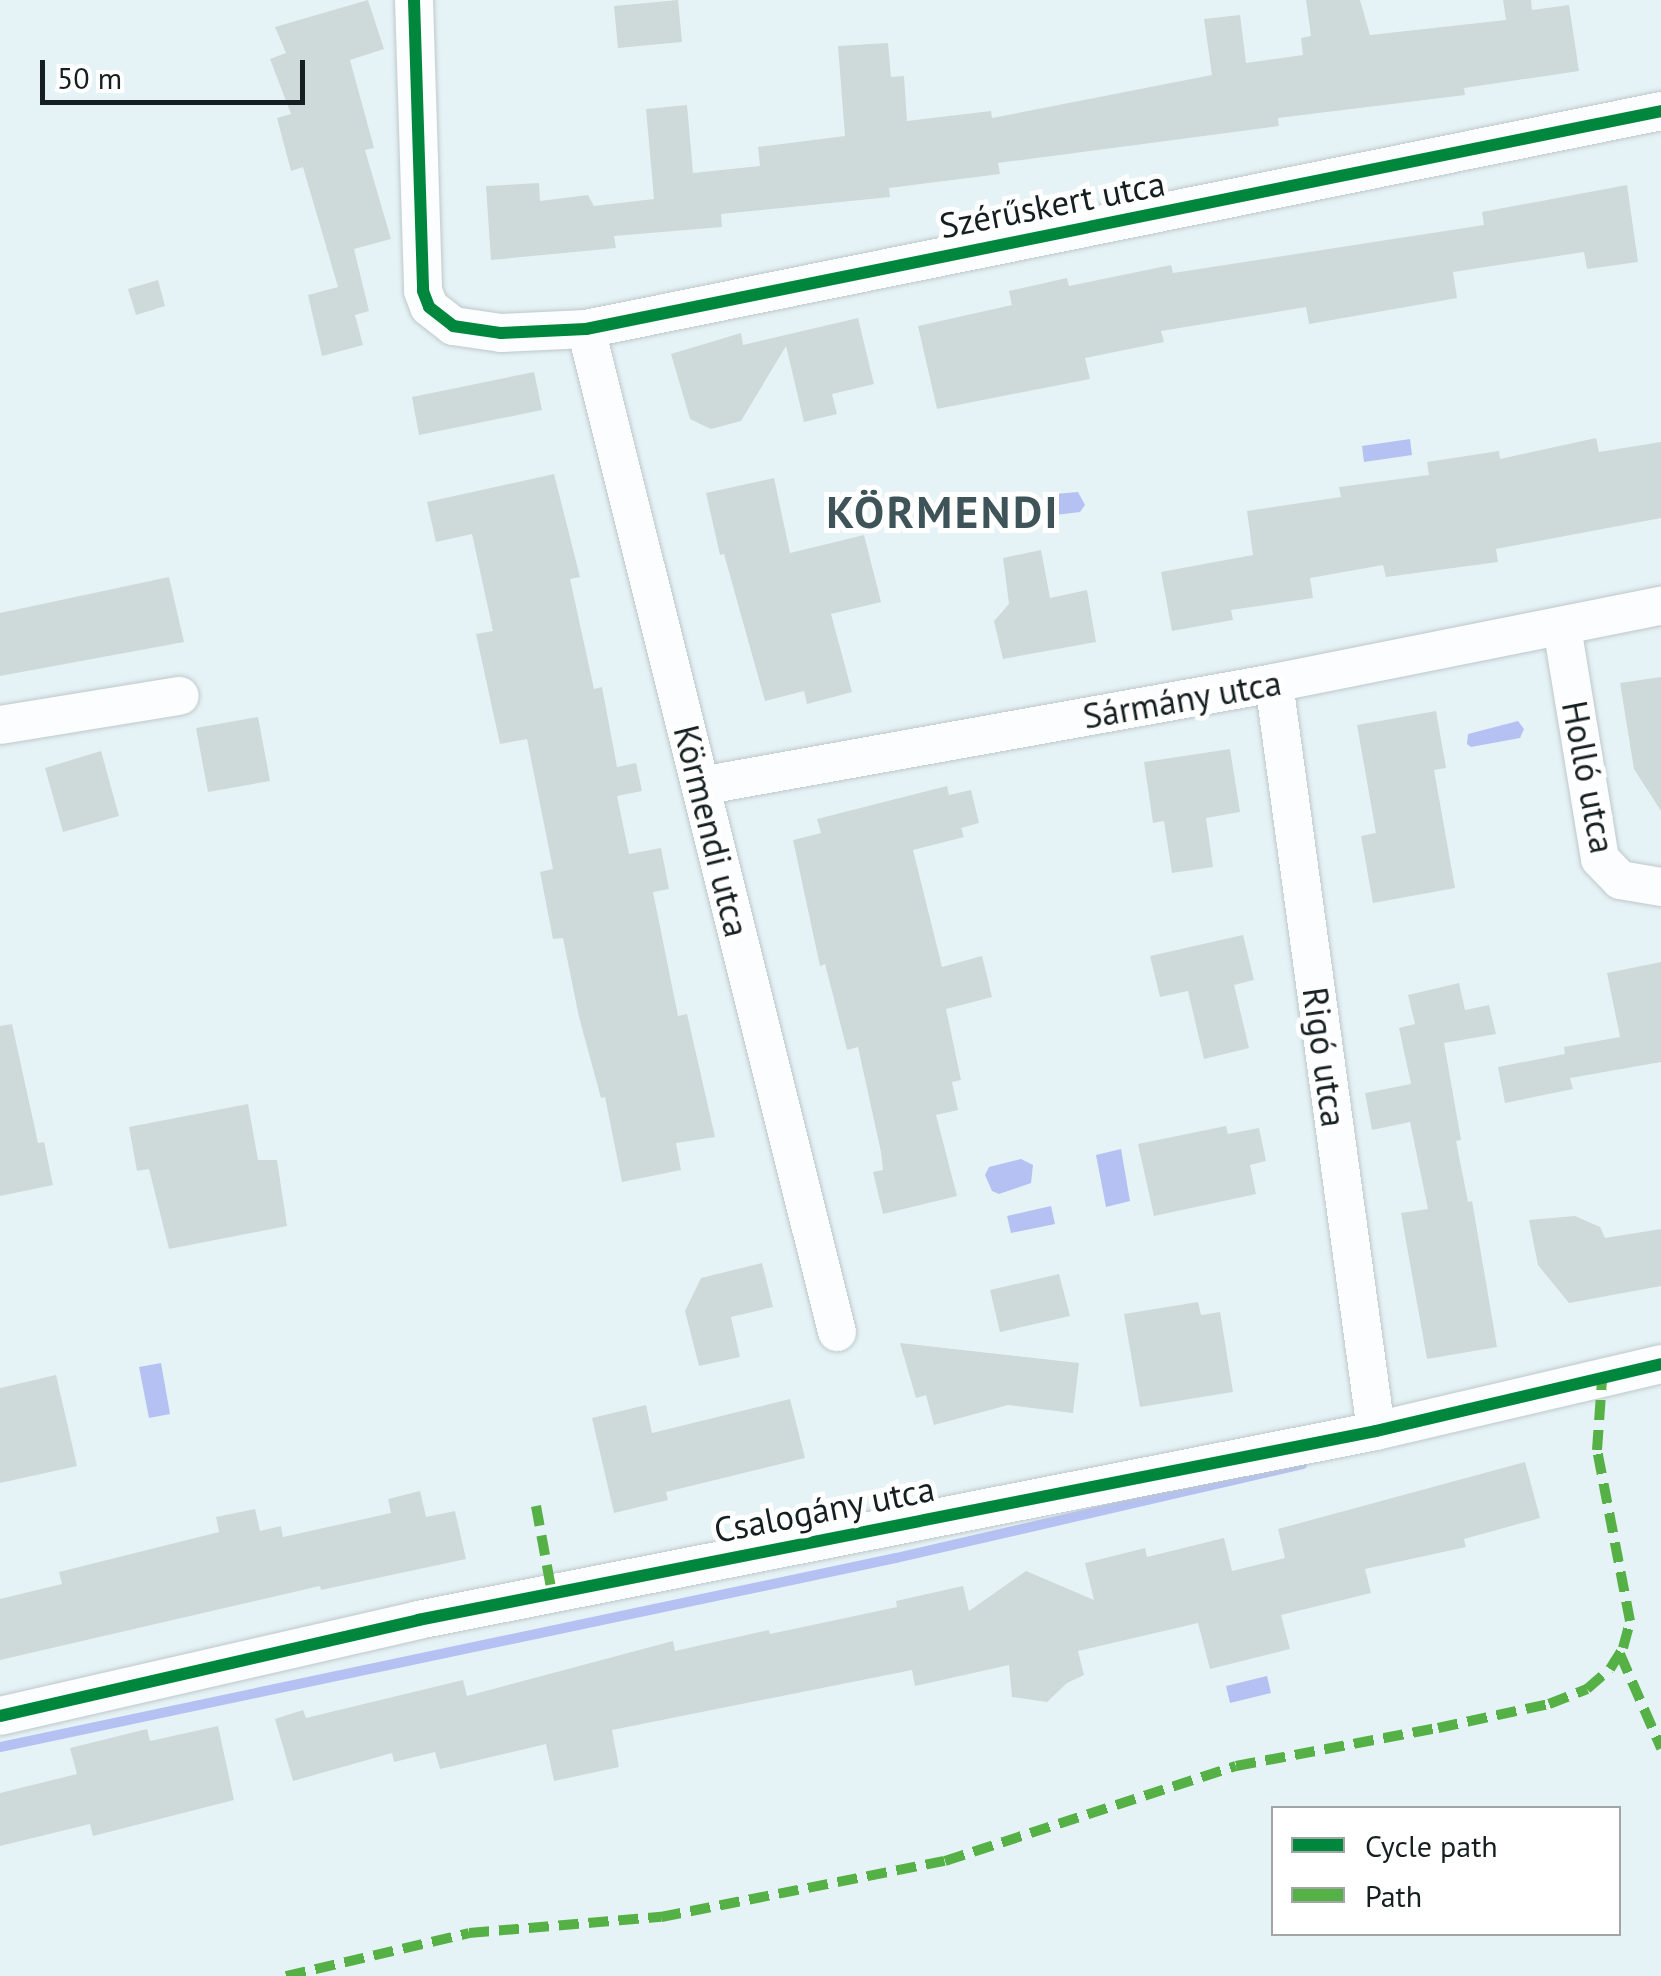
<!DOCTYPE html>
<meta charset="utf-8">
<style>
body{margin:0}
#map{position:relative;width:1661px;height:1976px;overflow:hidden;background:#e6f3f6;font-family:"PT Sans",sans-serif}
div>[style]{position:absolute}
[style*='--x']{left:calc(var(--x)*1px);top:calc(var(--y)*1px);width:calc(var(--w)*1px);rotate:calc(var(--a)*1deg)}
.water>*{inset:0;background:#b4c1f2}
.stream>*{height:10px;margin:-5px;padding:0 5px;transform-origin:5px;border-radius:5px;background:#b4c1f2}
.building>*{inset:0;background:#ced9d9}
.roads{filter:drop-shadow(0 0 2px #bec8cb) drop-shadow(0 0 2px #bec8cb)}
.minor>*{height:38px;margin:-19px;padding:0 19px;transform-origin:19px;border-radius:19px;background:#fbfdfe}
.quiet>*{height:10px;margin-top:-5px;transform-origin:0;background:repeating-linear-gradient(90deg,#55b145 0 20px,transparent 0 30px)}
.cycleway>*{height:12px;margin:-6px;padding:0 6px;transform-origin:6px;border-radius:6px;background:#00873e}
span{translate:-50% -50%;white-space:nowrap;text-align:center;line-height:1.15;-webkit-text-stroke:10px #fff;paint-order:stroke}
.street-label{font-size:35px;color:#151e20}
.district-label{font-size:45px;color:#3f5458;font-weight:700;letter-spacing:2.5px}
.legend{position:absolute;left:1271px;top:1806px;width:350px;height:130px;box-sizing:border-box;background:#fff;border:2px solid #a1a5a6;margin:0;padding:12px 18px;list-style:none;font-size:30px;color:#151e20}
.legend li{display:flex;align-items:center;gap:20px;height:50px}
.legend b{width:50px;border:2px solid #a1a5a6}
.scale{position:absolute;left:40px;top:60px;width:265px;height:45px;box-sizing:border-box;border:5px solid #151e20;border-top:0;padding-left:12px;font-size:30px;line-height:35px;white-space:nowrap;color:#151e20;-webkit-text-stroke:8px #fff;paint-order:stroke}
</style>
<div id="map">
<div class="water">
<div style="clip-path:polygon(1410px 439px,1412px 455px,1364px 462px,1362px 446px)"></div>
<div style="clip-path:polygon(1078px 492px,1085px 505px,1080px 512px,1047px 516px,1042px 512px,1044px 495px)"></div>
<div style="clip-path:polygon(1518px 721px,1524px 729px,1520px 738px,1471px 747px,1467px 744px,1468px 734px)"></div>
<div style="clip-path:polygon(1121px 1149px,1130px 1201px,1106px 1207px,1096px 1155px)"></div>
<div style="clip-path:polygon(1021px 1159px,1033px 1165px,1031px 1183px,999px 1194px,992px 1191px,985px 1175px,989px 1167px)"></div>
<div style="clip-path:polygon(1051px 1206px,1055px 1224px,1011px 1233px,1007px 1216px)"></div>
<div style="clip-path:polygon(161px 1363px,170px 1414px,149px 1418px,139px 1367px)"></div>
<div style="clip-path:polygon(1267px 1676px,1271px 1693px,1230px 1703px,1226px 1686px)"></div>
</div>
<div class="stream">
<div style="--x:0;--y:1747;--w:916;--a:-11.91"></div>
<div style="--x:896;--y:1558;--w:417;--a:-13"></div>
</div>
<div class="building">
<div style="clip-path:polygon(368px 0,384px 49px,350px 60px,374px 148px,365px 150px,391px 239px,354px 249px,369px 311px,355px 315px,363px 345px,322px 356px,308px 295px,338px 287px,303px 167px,291px 171px,277px 118px,291px 114px,270px 59px,286px 53px,275px 27px)"></div>
<div style="clip-path:polygon(678px 0,682px 42px,618px 48px,614px 6px)"></div>
<div style="clip-path:polygon(1306px 0,1360px 0,1370px 35px,1506px 20px,1503px 0,1531px 0,1532px 10px,1569px 5px,1579px 71px,1464px 88px,1465px 95px,1278px 118px,1279px 126px,998px 163px,1000px 174px,889px 188px,890px 197px,721px 214px,722px 227px,614px 236px,616px 248px,491px 260px,486px 186px,539px 183px,540px 201px,588px 195px,594px 206px,654px 199px,646px 109px,687px 105px,693px 173px,760px 166px,758px 147px,845px 136px,838px 46px,888px 43px,891px 77px,904px 76px,907px 121px,991px 111px,992px 118px,1212px 75px,1204px 19px,1240px 15px,1246px 63px,1303px 55px,1301px 38px,1311px 36px)"></div>
<div style="clip-path:polygon(1627px 185px,1638px 262px,1587px 269px,1584px 252px,1453px 272px,1457px 298px,1309px 324px,1306px 307px,1161px 331px,1164px 342px,1085px 358px,1090px 379px,937px 409px,918px 326px,1012px 305px,1009px 291px,1067px 278px,1069px 286px,1171px 265px,1173px 273px,1484px 225px,1482px 212px)"></div>
<div style="clip-path:polygon(158px 280px,165px 306px,136px 315px,128px 289px)"></div>
<div style="clip-path:polygon(858px 318px,874px 384px,832px 394px,837px 414px,804px 422px,786px 346px,741px 421px,711px 429px,690px 419px,671px 354px,741px 333px,743px 345px)"></div>
<div style="clip-path:polygon(534px 372px,542px 410px,419px 435px,412px 397px)"></div>
<div style="clip-path:polygon(1596px 438px,1599px 452px,1661px 442px,1661px 518px,1496px 549px,1498px 562px,1386px 577px,1383px 565px,1310px 578px,1313px 598px,1231px 610px,1233px 620px,1172px 631px,1161px 572px,1253px 555px,1247px 511px,1341px 497px,1339px 487px,1429px 475px,1427px 462px,1499px 451px,1500px 459px)"></div>
<div style="clip-path:polygon(554px 474px,580px 577px,570px 579px,594px 689px,602px 687px,617px 767px,636px 763px,642px 791px,617px 796px,629px 854px,661px 848px,669px 889px,653px 892px,678px 1016px,687px 1014px,715px 1137px,676px 1143px,681px 1170px,622px 1182px,605px 1097px,601px 1098px,579px 1017px,563px 938px,553px 939px,540px 872px,553px 869px,527px 739px,500px 744px,476px 634px,493px 631px,472px 534px,436px 542px,427px 502px)"></div>
<div style="clip-path:polygon(774px 478px,790px 553px,864px 535px,881px 602px,831px 614px,852px 692px,807px 704px,804px 691px,765px 701px,724px 554px,720px 555px,706px 493px)"></div>
<div style="clip-path:polygon(1041px 550px,1050px 598px,1087px 590px,1096px 642px,1003px 659px,994px 621px,1009px 604px,1003px 558px)"></div>
<div style="clip-path:polygon(169px 577px,184px 642px,0 676px,0 613px)"></div>
<div style="clip-path:polygon(1661px 677px,1661px 811px,1634px 769px,1620px 683px)"></div>
<div style="clip-path:polygon(1436px 711px,1446px 768px,1434px 770px,1455px 888px,1373px 903px,1361px 836px,1376px 833px,1357px 725px)"></div>
<div style="clip-path:polygon(258px 717px,270px 781px,208px 792px,196px 728px)"></div>
<div style="clip-path:polygon(1230px 749px,1240px 812px,1206px 818px,1213px 867px,1172px 873px,1164px 821px,1153px 823px,1144px 762px)"></div>
<div style="clip-path:polygon(101px 751px,119px 816px,63px 832px,45px 768px)"></div>
<div style="clip-path:polygon(947px 786px,949px 795px,971px 790px,979px 823px,961px 828px,964px 837px,913px 850px,942px 967px,982px 956px,992px 997px,946px 1009px,961px 1080px,952px 1082px,958px 1110px,936px 1115px,957px 1196px,883px 1214px,873px 1172px,883px 1170px,881px 1152px,858px 1047px,847px 1050px,825px 964px,820px 966px,793px 840px,821px 833px,817px 819px)"></div>
<div style="clip-path:polygon(1243px 935px,1254px 980px,1234px 985px,1249px 1048px,1204px 1059px,1188px 991px,1160px 997px,1150px 956px)"></div>
<div style="clip-path:polygon(1661px 962px,1661px 1062px,1570px 1078px,1573px 1089px,1505px 1103px,1498px 1067px,1565px 1054px,1564px 1047px,1620px 1037px,1607px 973px)"></div>
<div style="clip-path:polygon(1459px 983px,1465px 1010px,1489px 1005px,1496px 1034px,1444px 1043px,1461px 1140px,1456px 1141px,1468px 1202px,1472px 1201px,1497px 1347px,1427px 1359px,1401px 1213px,1428px 1209px,1410px 1122px,1372px 1130px,1365px 1093px,1411px 1084px,1399px 1028px,1415px 1024px,1408px 995px)"></div>
<div style="clip-path:polygon(12px 1024px,38px 1143px,44px 1142px,53px 1185px,0 1196px,0 1026px)"></div>
<div style="clip-path:polygon(248px 1104px,258px 1160px,277px 1160px,287px 1226px,169px 1249px,149px 1169px,137px 1171px,129px 1127px)"></div>
<div style="clip-path:polygon(1226px 1126px,1228px 1134px,1259px 1128px,1266px 1161px,1250px 1165px,1256px 1194px,1154px 1216px,1138px 1144px)"></div>
<div style="clip-path:polygon(1575px 1216px,1600px 1227px,1605px 1238px,1661px 1229px,1661px 1286px,1569px 1303px,1538px 1265px,1529px 1220px)"></div>
<div style="clip-path:polygon(762px 1263px,773px 1307px,731px 1317px,740px 1357px,699px 1366px,685px 1311px,701px 1278px)"></div>
<div style="clip-path:polygon(1059px 1274px,1070px 1316px,1000px 1332px,990px 1290px)"></div>
<div style="clip-path:polygon(1198px 1302px,1201px 1315px,1220px 1312px,1233px 1392px,1140px 1407px,1124px 1314px)"></div>
<div style="clip-path:polygon(900px 1343px,1079px 1363px,1073px 1413px,1008px 1405px,934px 1425px,926px 1395px,916px 1398px)"></div>
<div style="clip-path:polygon(56px 1375px,77px 1466px,0 1483px,0 1388px)"></div>
<div style="clip-path:polygon(790px 1399px,805px 1458px,666px 1492px,668px 1500px,614px 1513px,592px 1418px,646px 1405px,652px 1433px)"></div>
<div style="clip-path:polygon(1525px 1462px,1540px 1518px,1464px 1539px,1466px 1547px,1365px 1569px,1371px 1593px,1281px 1615px,1290px 1649px,1210px 1669px,1198px 1623px,1078px 1651px,1084px 1675px,1067px 1683px,1047px 1702px,1012px 1697px,1009px 1665px,915px 1686px,912px 1670px,612px 1730px,619px 1767px,554px 1781px,546px 1744px,440px 1769px,435px 1752px,394px 1762px,392px 1753px,293px 1781px,275px 1719px,303px 1710px,306px 1718px,463px 1680px,467px 1696px,673px 1641px,675px 1651px,769px 1630px,770px 1634px,897px 1607px,896px 1601px,963px 1586px,969px 1611px,1026px 1571px,1094px 1600px,1085px 1563px,1145px 1548px,1147px 1557px,1224px 1538px,1232px 1571px,1285px 1558px,1278px 1529px)"></div>
<div style="clip-path:polygon(420px 1491px,426px 1517px,455px 1511px,466px 1559px,321px 1590px,320px 1586px,0 1660px,0 1599px,62px 1584px,59px 1572px,219px 1532px,216px 1517px,255px 1509px,260px 1531px,281px 1526px,283px 1537px,391px 1513px,388px 1499px)"></div>
<div style="clip-path:polygon(218px 1726px,234px 1800px,93px 1836px,90px 1824px,0 1846px,0 1793px,77px 1774px,70px 1748px,147px 1729px,150px 1741px)"></div>
</div>
<div class="roads">
<div class="minor">
<div style="--x:414;--y:0;--w:291;--a:88.2"></div>
<div style="--x:423;--y:291;--w:17;--a:69"></div>
<div style="--x:429;--y:307;--w:31;--a:38"></div>
<div style="--x:453;--y:326;--w:49;--a:8.3"></div>
<div style="--x:501;--y:333;--w:85;--a:-2.7"></div>
<div style="--x:586;--y:329;--w:1097;--a:-11.46"></div>
<div style="--x:586;--y:329;--w:1034;--a:75.95"></div>
<div style="--x:1562;--y:627;--w:235;--a:80.7"></div>
<div style="--x:1600;--y:859;--w:29;--a:46"></div>
<div style="--x:1620;--y:880;--w:42;--a:9.7"></div>
<div style="--x:1274;--y:683;--w:755;--a:82.23"></div>
<div style="--x:0;--y:725;--w:182;--a:-9.2"></div>
<div style="--x:701;--y:786;--w:582;--a:-10.19"></div>
<div style="--x:1274;--y:683;--w:395;--a:-11.3"></div>
<div style="--x:0;--y:1716;--w:429;--a:-12.9"></div>
<div style="--x:418;--y:1620;--w:976;--a:-11.16"></div>
<div style="--x:1376;--y:1431;--w:293;--a:-13.2"></div>
</div>
</div>
<div class="quiet">
<div style="--x:536;--y:1506;--w:88;--a:79.6"></div>
<div style="--x:1620;--y:1654;--w:103;--a:66.4"></div>
<div style="--x:286;--y:1976;--w:188;--a:-13.2"></div>
<div style="--x:469;--y:1933;--w:193;--a:-4.8"></div>
<div style="--x:661;--y:1917;--w:289;--a:-11.2"></div>
<div style="--x:945;--y:1861;--w:306;--a:-18.1"></div>
<div style="--x:1236;--y:1766;--w:206;--a:-10.7"></div>
<div style="--x:1438;--y:1728;--w:114;--a:-12.2"></div>
<div style="--x:1549;--y:1704;--w:41;--a:-21.5"></div>
<div style="--x:1587;--y:1689;--w:30;--a:-41"></div>
<div style="--x:1610;--y:1669;--w:25;--a:-58"></div>
<div style="--x:1623;--y:1648;--w:28;--a:-75"></div>
<div style="--x:1630;--y:1621;--w:174;--a:-100.9"></div>
<div style="--x:1597;--y:1450;--w:70;--a:-85.9"></div>
</div>
<div class="cycleway">
<div style="--x:414;--y:0;--w:291;--a:88.2"></div>
<div style="--x:423;--y:291;--w:17;--a:69"></div>
<div style="--x:429;--y:307;--w:31;--a:38"></div>
<div style="--x:453;--y:326;--w:49;--a:8.3"></div>
<div style="--x:501;--y:333;--w:85;--a:-2.7"></div>
<div style="--x:586;--y:329;--w:1097;--a:-11.46"></div>
<div style="--x:0;--y:1716;--w:429;--a:-12.9"></div>
<div style="--x:418;--y:1620;--w:976;--a:-11.16"></div>
<div style="--x:1376;--y:1431;--w:293;--a:-13.2"></div>
</div>
<div class="street-label">
<span style="left:1052px;top:204px;rotate:-11deg">Szérűskert utca</span>
<span style="left:1182px;top:699px;rotate:-10deg">Sármány utca</span>
<span style="left:1589px;top:777px;rotate:79deg">Holló utca</span>
<span style="left:712px;top:831px;rotate:76deg">Körmendi utca</span>
<span style="left:1325px;top:1057px;rotate:82deg">Rigó utca</span>
<span style="left:824px;top:1509px;rotate:-11deg">Csalogány utca</span>
</div>
<div class="district-label">
<span style="left:943px;top:512px">KÖRMENDI</span>
</div>
<ul class="legend">
<li><b style="height:12px;background:#00873e"></b>Cycle path</li>
<li><b style="height:12px;background:#55b145"></b>Path</li>
</ul>
<div class="scale">50 m</div>
</div>
